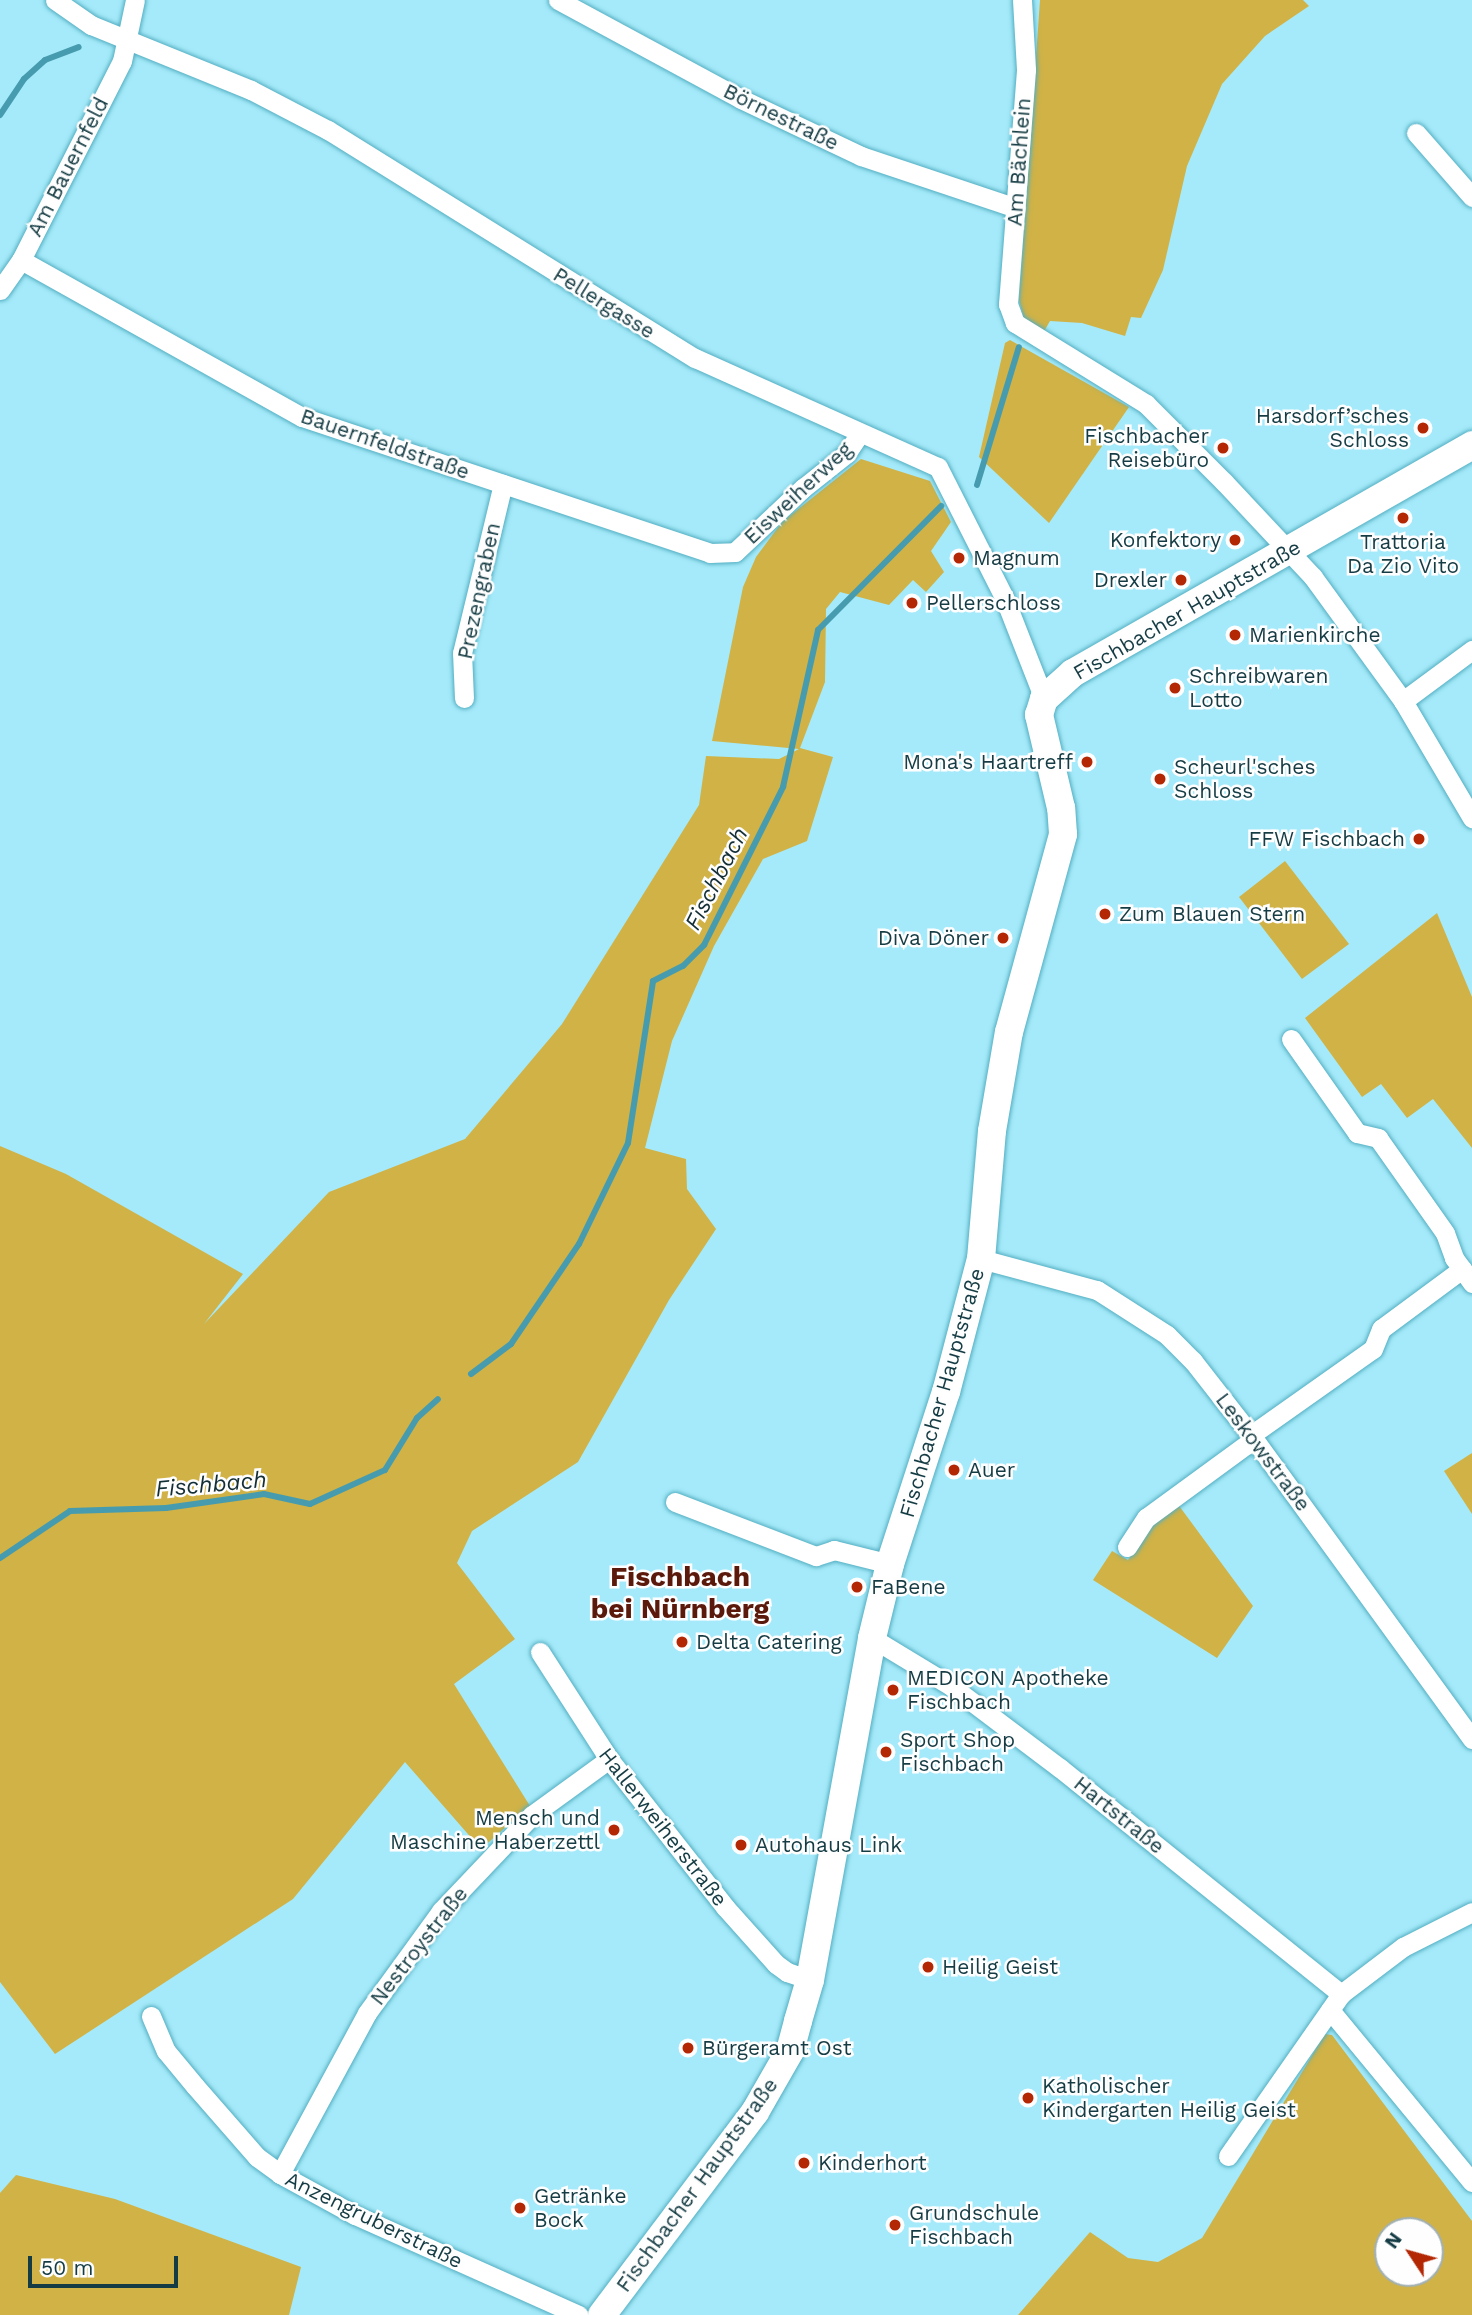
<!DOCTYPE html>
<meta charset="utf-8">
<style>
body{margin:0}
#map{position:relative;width:1472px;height:2315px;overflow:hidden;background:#a5eafa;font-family:"Work Sans",sans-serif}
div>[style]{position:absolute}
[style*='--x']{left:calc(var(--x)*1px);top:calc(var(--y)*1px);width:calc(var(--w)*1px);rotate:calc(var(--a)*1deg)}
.green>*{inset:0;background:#d0b246}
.stream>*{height:6px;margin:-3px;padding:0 3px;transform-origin:3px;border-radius:3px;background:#469cae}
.roads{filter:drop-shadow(0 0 2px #53aec1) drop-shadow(0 0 2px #53aec1)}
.minor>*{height:19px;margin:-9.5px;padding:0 9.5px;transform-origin:9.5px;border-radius:9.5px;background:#fff}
.secondary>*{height:28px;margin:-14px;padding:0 14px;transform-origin:14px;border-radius:14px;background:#fff}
.dots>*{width:19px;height:19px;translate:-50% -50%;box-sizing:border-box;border:4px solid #fefefe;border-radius:50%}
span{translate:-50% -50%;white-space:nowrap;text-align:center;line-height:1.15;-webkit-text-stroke:5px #fefefe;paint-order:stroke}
.street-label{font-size:21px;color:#153c44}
.poi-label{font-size:21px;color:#153c44}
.right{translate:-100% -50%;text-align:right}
.left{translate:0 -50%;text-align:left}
.water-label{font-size:23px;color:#132e34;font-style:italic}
.district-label{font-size:28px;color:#5b190b;font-weight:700}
.north{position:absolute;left:1374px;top:2217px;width:70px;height:70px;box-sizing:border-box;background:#fefefe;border:2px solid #a1b0b4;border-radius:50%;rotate:306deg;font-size:19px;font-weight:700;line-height:28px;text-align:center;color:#153c44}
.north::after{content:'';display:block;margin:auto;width:24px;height:32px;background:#b32704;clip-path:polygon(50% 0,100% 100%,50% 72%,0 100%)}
.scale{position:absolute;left:28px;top:2256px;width:150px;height:32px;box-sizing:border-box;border:4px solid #153c44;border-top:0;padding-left:9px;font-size:21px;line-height:24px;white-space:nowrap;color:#153c44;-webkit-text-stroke:5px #fefefe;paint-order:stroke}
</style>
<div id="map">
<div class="green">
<div style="clip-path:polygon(1040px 0,1303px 0,1309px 6px,1265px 36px,1222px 84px,1187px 166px,1163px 270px,1141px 318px,1131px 317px,1125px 336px,1082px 323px,1050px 321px,1042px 335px,1024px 319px,1019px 300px)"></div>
<div style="clip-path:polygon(1010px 340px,1129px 407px,1049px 523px,979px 457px,1005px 343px)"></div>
<div style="clip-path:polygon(861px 459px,930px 481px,951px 522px,931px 551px,944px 572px,926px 592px,913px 580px,889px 605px,840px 592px,826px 609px,825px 682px,800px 748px,833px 757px,807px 841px,763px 859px,714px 946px,672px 1041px,645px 1148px,686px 1159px,687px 1189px,716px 1229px,669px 1300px,578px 1462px,472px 1531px,457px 1563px,515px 1639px,454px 1684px,530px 1806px,481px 1849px,405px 1762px,293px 1899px,55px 2054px,0 1982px,0 1146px,66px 1174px,243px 1274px,204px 1324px,329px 1192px,465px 1139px,562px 1024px,699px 805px,706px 756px,779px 759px,799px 749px,712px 741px,743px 587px,756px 557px,782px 522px)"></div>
<div style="clip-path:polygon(1285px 861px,1349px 944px,1302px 979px,1239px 897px)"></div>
<div style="clip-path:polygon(1437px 913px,1472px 997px,1472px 1148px,1433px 1099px,1407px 1118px,1381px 1084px,1362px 1097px,1305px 1018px)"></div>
<div style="clip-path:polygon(1472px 1453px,1472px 1514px,1444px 1471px)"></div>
<div style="clip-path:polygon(1177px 1503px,1253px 1606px,1217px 1658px,1093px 1580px,1112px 1551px,1128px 1560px,1154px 1521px)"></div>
<div style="clip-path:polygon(evenodd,1325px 2034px,1332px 2035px,1472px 2221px,1472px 2315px,1018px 2315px,1090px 2232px,1128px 2258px,1158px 2262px,1202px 2238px,1325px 2034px,1388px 2231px,1430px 2231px,1430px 2273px,1388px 2273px,1388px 2231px)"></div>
<div style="clip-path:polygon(16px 2175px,115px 2199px,301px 2267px,289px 2315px,0 2315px,0 2193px)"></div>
</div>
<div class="stream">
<div style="--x:0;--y:115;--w:43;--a:-56.3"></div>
<div style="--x:24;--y:79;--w:28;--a:-42"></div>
<div style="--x:45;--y:60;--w:36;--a:-21"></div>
<div style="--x:977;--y:485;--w:144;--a:-73.1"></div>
<div style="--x:471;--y:1374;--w:50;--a:-36.9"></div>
<div style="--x:511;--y:1344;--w:121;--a:-55.8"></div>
<div style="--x:579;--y:1244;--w:112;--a:-64.1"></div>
<div style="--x:628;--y:1143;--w:164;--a:-81.2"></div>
<div style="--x:653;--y:981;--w:34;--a:-27"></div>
<div style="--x:683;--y:966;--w:30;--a:-45"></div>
<div style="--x:704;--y:945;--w:177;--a:-63.4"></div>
<div style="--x:783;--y:787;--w:161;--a:-77.4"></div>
<div style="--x:818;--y:630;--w:175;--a:-45.2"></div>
<div style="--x:0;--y:1558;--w:84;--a:-33.9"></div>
<div style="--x:70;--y:1511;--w:96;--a:-1.8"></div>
<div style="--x:166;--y:1508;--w:99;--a:-8.1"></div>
<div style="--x:264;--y:1494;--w:47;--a:12.3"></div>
<div style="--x:310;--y:1504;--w:82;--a:-24.4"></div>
<div style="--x:385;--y:1470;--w:61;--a:-58.4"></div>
<div style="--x:417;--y:1418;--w:28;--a:-42"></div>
</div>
<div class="roads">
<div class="minor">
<div style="--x:55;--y:0;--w:44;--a:34.8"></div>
<div style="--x:91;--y:25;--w:173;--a:22.1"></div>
<div style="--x:251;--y:90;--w:87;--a:27.5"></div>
<div style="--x:328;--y:130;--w:432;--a:31.9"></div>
<div style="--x:695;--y:358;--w:266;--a:24.2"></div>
<div style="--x:938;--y:467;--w:146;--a:63.1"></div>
<div style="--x:1004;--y:597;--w:110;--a:68.6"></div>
<div style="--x:558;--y:0;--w:208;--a:28.4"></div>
<div style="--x:741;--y:99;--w:133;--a:25.4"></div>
<div style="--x:861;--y:156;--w:163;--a:18.5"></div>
<div style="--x:1022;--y:0;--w:70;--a:86.7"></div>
<div style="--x:1026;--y:70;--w:235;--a:94.4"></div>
<div style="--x:1008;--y:304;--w:20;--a:70"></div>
<div style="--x:1015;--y:323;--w:154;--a:31.7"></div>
<div style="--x:1146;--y:404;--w:110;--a:45"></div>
<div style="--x:1224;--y:482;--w:130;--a:46.9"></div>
<div style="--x:1313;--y:577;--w:153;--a:54"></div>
<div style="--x:1403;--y:701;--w:136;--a:59.5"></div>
<div style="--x:1416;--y:133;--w:85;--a:48.8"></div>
<div style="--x:21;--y:260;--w:322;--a:29.2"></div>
<div style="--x:302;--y:417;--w:430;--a:18.4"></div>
<div style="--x:710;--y:553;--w:25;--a:-2"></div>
<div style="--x:735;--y:552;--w:93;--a:-43.3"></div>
<div style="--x:803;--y:488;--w:55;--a:-38.3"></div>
<div style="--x:846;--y:454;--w:25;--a:-56"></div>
<div style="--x:0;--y:290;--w:37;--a:-55"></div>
<div style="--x:21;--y:260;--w:223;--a:-63.1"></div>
<div style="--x:122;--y:61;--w:62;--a:-78"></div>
<div style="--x:464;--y:698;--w:45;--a:-92.5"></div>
<div style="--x:462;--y:653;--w:174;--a:-76.4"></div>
<div style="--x:1403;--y:701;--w:86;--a:-36.5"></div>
<div style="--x:1291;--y:1039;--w:115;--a:54.9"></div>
<div style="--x:1357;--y:1133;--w:22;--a:13"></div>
<div style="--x:1378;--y:1138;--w:116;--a:54.8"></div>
<div style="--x:1445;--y:1233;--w:27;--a:70"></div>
<div style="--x:1454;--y:1258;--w:31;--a:54"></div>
<div style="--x:981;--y:1259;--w:120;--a:15"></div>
<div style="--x:1097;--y:1290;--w:83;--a:32.7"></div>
<div style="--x:1167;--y:1335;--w:37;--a:45"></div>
<div style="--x:1193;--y:1361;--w:99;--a:52"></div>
<div style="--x:1254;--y:1439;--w:371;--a:54"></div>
<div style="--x:1251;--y:1435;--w:149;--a:-35.2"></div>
<div style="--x:1373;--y:1349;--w:22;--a:-68"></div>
<div style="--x:1381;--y:1329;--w:101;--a:-36.5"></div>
<div style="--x:675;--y:1502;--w:151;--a:21"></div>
<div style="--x:816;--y:1556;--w:19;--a:-18"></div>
<div style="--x:834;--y:1550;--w:58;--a:14"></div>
<div style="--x:1127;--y:1547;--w:35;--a:-57"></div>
<div style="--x:1146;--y:1518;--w:134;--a:-36.2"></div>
<div style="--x:872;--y:1638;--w:92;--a:31.3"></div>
<div style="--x:951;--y:1686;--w:136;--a:37"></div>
<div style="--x:1060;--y:1768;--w:361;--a:38.8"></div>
<div style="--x:540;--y:1652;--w:127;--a:57.2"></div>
<div style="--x:609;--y:1759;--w:188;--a:51.9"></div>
<div style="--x:725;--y:1907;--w:76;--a:48.2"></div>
<div style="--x:776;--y:1964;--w:14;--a:36"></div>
<div style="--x:787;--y:1972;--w:24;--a:19"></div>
<div style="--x:1330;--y:2010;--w:223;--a:50.5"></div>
<div style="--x:151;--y:2016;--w:38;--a:67"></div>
<div style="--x:166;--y:2051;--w:45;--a:50.4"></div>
<div style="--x:195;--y:2086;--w:94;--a:48.9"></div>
<div style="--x:257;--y:2157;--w:29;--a:36"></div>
<div style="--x:280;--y:2174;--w:85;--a:28.7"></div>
<div style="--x:355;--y:2215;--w:245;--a:24.1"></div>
<div style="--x:1228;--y:2156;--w:198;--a:-55.1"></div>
<div style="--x:1341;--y:1994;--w:78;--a:-37.2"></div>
<div style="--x:1403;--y:1947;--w:77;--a:-26.9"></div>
<div style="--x:280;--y:2174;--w:183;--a:-61.6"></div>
<div style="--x:367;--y:2013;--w:126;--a:-54"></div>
<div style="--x:441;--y:1911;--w:132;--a:-46.5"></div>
<div style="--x:532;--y:1815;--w:95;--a:-36"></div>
</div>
<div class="secondary">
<div style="--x:602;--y:2315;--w:254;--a:-53"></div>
<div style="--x:755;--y:2112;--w:70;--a:-60.2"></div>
<div style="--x:790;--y:2051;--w:31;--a:-75"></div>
<div style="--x:798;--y:2021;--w:43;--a:-73.7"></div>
<div style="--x:810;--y:1980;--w:348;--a:-79.7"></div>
<div style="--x:872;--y:1638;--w:76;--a:-76.3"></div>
<div style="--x:890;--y:1564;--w:181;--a:-72"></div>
<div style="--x:946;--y:1392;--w:138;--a:-75.3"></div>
<div style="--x:981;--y:1259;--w:128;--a:-85.1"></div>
<div style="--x:992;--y:1131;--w:100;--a:-80.3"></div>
<div style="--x:1009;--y:1032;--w:205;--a:-74.7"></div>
<div style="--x:1063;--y:834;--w:26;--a:-94"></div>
<div style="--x:1061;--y:808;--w:96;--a:-103.3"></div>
<div style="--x:1039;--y:715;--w:17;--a:-73"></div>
<div style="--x:1044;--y:699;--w:39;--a:-42"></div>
<div style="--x:1073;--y:673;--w:460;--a:-29.7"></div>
</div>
</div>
<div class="dots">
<div style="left:1423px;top:428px;background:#b32704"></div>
<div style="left:1223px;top:448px;background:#b32704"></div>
<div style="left:1403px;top:518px;background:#b32704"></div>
<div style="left:1235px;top:540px;background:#b32704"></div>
<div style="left:959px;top:558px;background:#b32704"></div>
<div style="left:1181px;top:580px;background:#b32704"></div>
<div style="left:912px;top:603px;background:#b32704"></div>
<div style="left:1235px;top:635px;background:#b32704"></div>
<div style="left:1175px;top:688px;background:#b32704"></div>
<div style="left:1087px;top:762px;background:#b32704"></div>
<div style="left:1160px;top:779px;background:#b32704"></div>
<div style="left:1419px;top:839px;background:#b32704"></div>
<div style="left:1105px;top:914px;background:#b32704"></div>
<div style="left:1003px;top:938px;background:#b32704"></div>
<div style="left:954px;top:1470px;background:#b32704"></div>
<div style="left:857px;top:1587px;background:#b32704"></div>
<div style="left:682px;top:1642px;background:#b32704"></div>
<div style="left:893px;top:1690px;background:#b32704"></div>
<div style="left:886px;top:1752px;background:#b32704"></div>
<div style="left:614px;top:1830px;background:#b32704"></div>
<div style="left:741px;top:1845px;background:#b32704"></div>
<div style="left:928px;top:1967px;background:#b32704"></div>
<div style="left:688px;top:2048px;background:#b32704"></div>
<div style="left:1028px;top:2098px;background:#b32704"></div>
<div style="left:804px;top:2163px;background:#b32704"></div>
<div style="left:520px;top:2208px;background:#b32704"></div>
<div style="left:895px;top:2225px;background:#b32704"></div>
</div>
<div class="street-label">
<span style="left:781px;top:117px;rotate:26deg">Börnestraße</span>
<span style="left:1019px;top:162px;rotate:-86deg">Am Bächlein</span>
<span style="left:68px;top:167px;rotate:-63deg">Am Bauernfeld</span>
<span style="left:604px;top:303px;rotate:32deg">Pellergasse</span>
<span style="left:385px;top:444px;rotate:19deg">Bauernfeldstraße</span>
<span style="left:798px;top:493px;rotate:-43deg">Eisweiherweg</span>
<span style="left:479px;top:591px;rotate:-78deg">Prezengraben</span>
<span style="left:1187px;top:610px;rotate:-30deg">Fischbacher Hauptstraße</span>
<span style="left:942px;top:1393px;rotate:-74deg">Fischbacher Hauptstraße</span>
<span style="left:1263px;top:1452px;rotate:53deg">Leskowstraße</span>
<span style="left:1119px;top:1815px;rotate:39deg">Hartstraße</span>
<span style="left:663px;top:1827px;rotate:52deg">Hallerweiherstraße</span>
<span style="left:419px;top:1946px;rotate:-52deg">Nestroystraße</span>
<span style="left:697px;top:2185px;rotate:-54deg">Fischbacher Hauptstraße</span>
<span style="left:374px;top:2220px;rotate:26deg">Anzengruberstraße</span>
</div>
<div class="poi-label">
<span class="right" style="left:1409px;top:428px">Harsdorf’sches<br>Schloss</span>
<span class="right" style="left:1209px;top:448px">Fischbacher<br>Reisebüro</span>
<span class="right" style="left:1221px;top:540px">Konfektory</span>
<span style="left:1403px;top:554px">Trattoria<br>Da Zio Vito</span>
<span class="left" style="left:973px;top:558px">Magnum</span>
<span class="right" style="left:1167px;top:580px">Drexler</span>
<span class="left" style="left:926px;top:603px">Pellerschloss</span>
<span class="left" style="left:1249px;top:635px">Marienkirche</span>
<span class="left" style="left:1189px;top:688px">Schreibwaren<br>Lotto</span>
<span class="right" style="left:1073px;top:762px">Mona's Haartreff</span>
<span class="left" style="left:1174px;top:779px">Scheurl'sches<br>Schloss</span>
<span class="right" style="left:1405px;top:839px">FFW Fischbach</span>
<span class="left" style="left:1119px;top:914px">Zum Blauen Stern</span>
<span class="right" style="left:989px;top:938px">Diva Döner</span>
<span class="left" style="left:968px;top:1470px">Auer</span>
<span class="left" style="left:871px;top:1587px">FaBene</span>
<span class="left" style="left:696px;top:1642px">Delta Catering</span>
<span class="left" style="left:907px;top:1690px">MEDICON Apotheke<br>Fischbach</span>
<span class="left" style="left:900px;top:1752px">Sport Shop<br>Fischbach</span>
<span class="right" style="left:600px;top:1830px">Mensch und<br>Maschine Haberzettl</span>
<span class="left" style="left:755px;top:1845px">Autohaus Link</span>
<span class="left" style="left:942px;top:1967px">Heilig Geist</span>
<span class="left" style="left:702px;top:2048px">Bürgeramt Ost</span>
<span class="left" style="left:1042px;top:2098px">Katholischer<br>Kindergarten Heilig Geist</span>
<span class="left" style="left:818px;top:2163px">Kinderhort</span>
<span class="left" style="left:534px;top:2208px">Getränke<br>Bock</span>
<span class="left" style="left:909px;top:2225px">Grundschule<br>Fischbach</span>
</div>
<div class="water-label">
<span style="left:717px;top:879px;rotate:-63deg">Fischbach</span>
<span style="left:211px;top:1485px;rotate:-5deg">Fischbach</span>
</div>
<div class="district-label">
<span style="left:680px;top:1593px">Fischbach<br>bei Nürnberg</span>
</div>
<div class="north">N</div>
<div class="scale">50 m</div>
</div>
